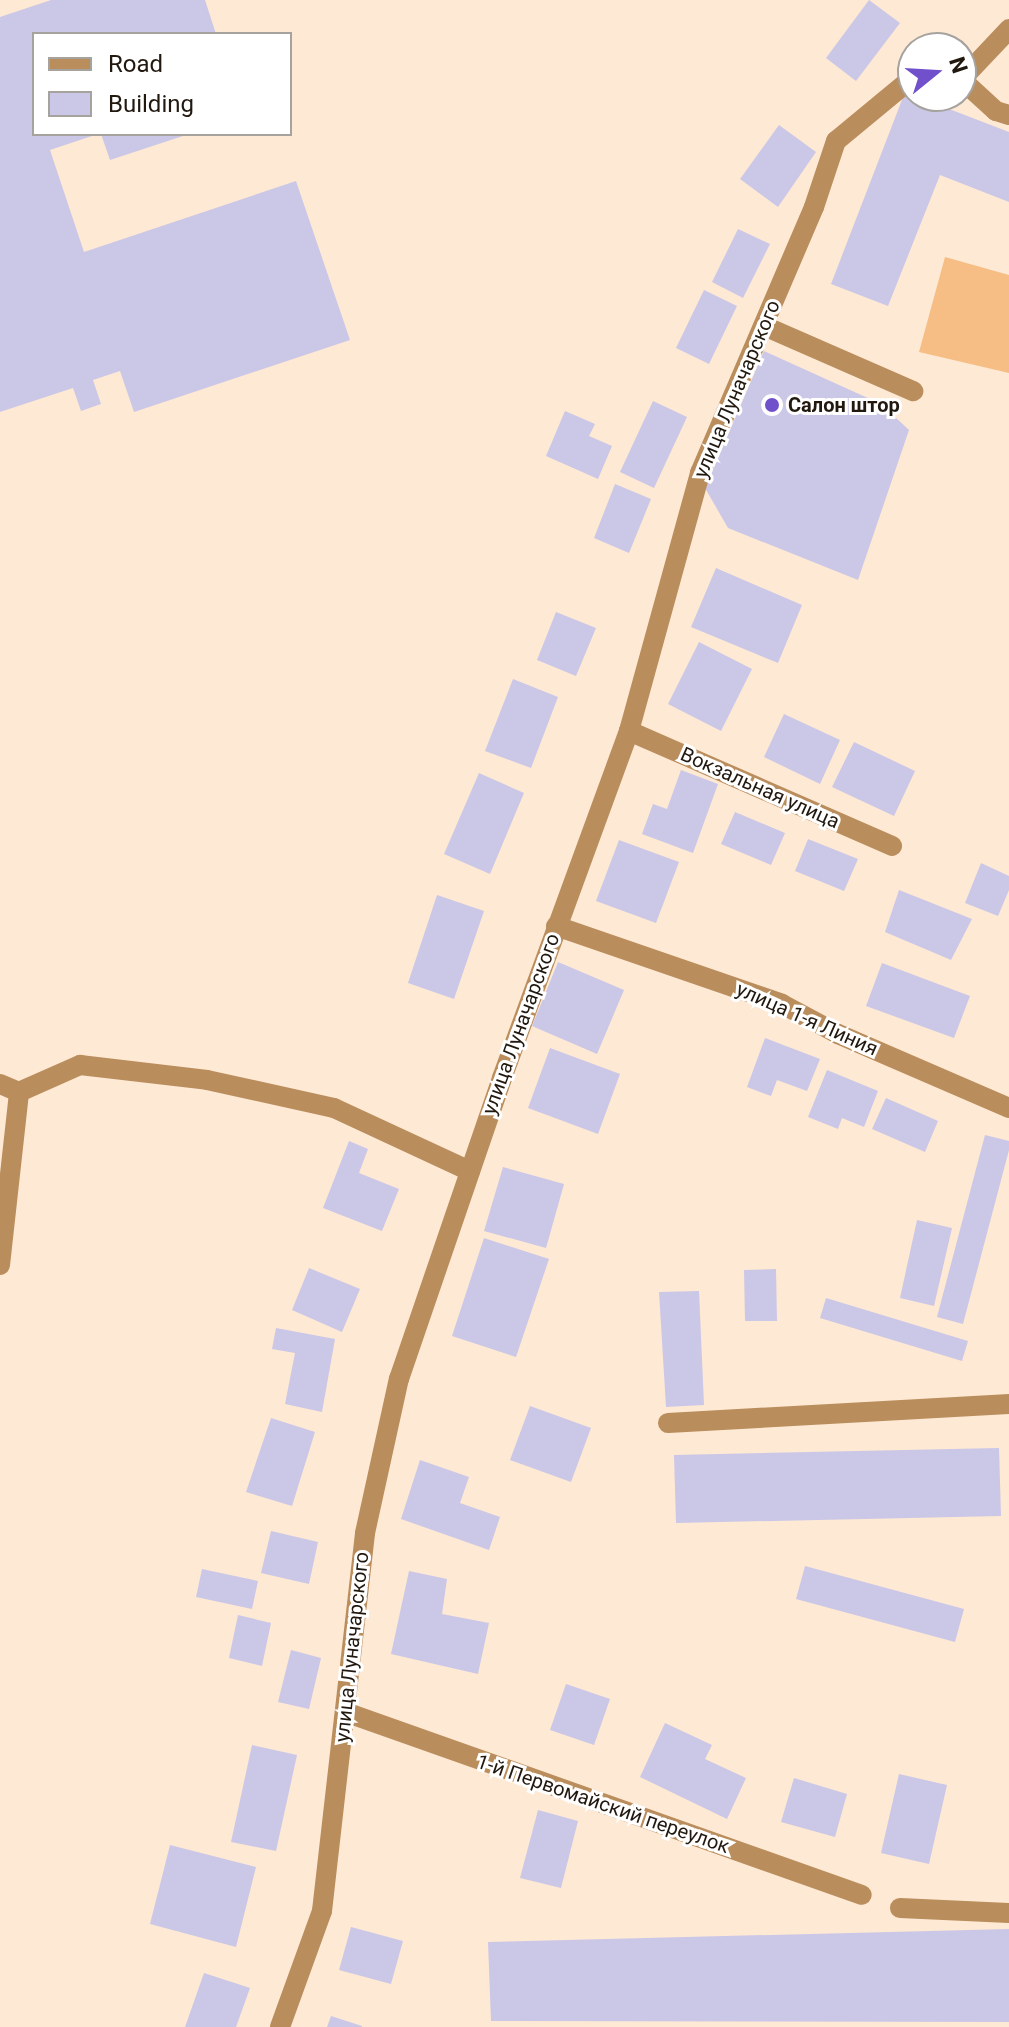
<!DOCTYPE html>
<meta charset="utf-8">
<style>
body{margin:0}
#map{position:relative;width:1009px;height:2027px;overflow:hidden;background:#fee9d4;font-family:Roboto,sans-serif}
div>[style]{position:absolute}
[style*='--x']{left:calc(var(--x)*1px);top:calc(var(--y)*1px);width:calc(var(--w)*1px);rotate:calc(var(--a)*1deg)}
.green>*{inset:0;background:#f6be85}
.building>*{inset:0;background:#cbc7e7}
.lane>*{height:20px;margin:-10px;padding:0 10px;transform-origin:10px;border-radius:10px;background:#ba8d5d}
.street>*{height:20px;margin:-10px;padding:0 10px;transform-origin:10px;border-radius:10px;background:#ba8d5d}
.dots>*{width:22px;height:22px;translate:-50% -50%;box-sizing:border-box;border:4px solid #fff;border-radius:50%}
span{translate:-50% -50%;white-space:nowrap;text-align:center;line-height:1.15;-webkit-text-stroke:6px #fff;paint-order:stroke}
.street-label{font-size:20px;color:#21180f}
.poi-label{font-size:20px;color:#21180f;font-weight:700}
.left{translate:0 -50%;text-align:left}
.legend{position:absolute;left:32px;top:32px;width:260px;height:104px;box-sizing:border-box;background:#fff;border:2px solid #a6a39f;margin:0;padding:10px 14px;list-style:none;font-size:24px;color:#21180f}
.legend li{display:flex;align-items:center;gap:16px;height:40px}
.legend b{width:40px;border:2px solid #a6a39f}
.north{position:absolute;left:897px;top:32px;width:80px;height:80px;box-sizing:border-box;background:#fff;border:2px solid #a6a39f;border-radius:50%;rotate:72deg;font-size:22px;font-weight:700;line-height:32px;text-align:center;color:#21180f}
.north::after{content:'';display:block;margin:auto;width:28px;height:36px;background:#7151cb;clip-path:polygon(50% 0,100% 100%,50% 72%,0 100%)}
</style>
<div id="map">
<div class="green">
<div style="clip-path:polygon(945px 257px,1009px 275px,1009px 373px,919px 352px)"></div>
</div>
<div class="building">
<div style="clip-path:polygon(51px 0,205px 0,216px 34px,34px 34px,34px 134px,98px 134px,50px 150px,84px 252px,296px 181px,350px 340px,134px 412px,120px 371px,93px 380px,101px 404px,81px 411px,73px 388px,0 412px,0 17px)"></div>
<div style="clip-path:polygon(869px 0,900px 23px,856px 81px,826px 58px)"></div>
<div style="clip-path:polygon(905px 92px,1009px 132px,1009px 202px,940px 175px,888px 306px,831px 284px)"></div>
<div style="clip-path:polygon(779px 125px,816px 152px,778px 207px,740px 179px)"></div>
<div style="clip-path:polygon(101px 134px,186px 134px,186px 135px,110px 160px)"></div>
<div style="clip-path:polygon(738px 229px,770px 244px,743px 298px,712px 282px)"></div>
<div style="clip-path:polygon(704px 290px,737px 306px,709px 364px,676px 348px)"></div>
<div style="clip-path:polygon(764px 351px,881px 404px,909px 430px,858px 580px,728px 528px,705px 488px)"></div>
<div style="clip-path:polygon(653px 401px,687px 417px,654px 488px,620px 472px)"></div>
<div style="clip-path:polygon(565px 411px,595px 424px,589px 436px,612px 446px,598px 479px,546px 456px)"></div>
<div style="clip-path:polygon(615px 484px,651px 499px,629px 553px,594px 538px)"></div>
<div style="clip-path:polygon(716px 568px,802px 605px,778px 663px,691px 627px)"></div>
<div style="clip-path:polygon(556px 612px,596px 628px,576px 676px,537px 660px)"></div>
<div style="clip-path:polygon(699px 642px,752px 669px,721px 731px,668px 704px)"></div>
<div style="clip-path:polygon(513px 679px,558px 697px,531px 768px,485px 751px)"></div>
<div style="clip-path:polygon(784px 714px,840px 740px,820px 784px,764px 757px)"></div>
<div style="clip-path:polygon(854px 742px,915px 771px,894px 816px,832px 787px)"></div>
<div style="clip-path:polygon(681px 770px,718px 784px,693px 853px,642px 834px,653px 804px,667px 809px)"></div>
<div style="clip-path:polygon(479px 773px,524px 793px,490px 874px,444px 854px)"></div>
<div style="clip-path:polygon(735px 812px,785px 833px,771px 865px,721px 844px)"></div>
<div style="clip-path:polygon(808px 839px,858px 859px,844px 891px,795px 871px)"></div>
<div style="clip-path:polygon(619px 840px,679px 862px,656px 923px,596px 901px)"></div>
<div style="clip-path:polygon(981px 863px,1009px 876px,1009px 890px,998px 916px,965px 903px)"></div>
<div style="clip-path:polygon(899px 890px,972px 919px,951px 960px,885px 932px)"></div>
<div style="clip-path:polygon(437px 895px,484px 911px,454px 999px,408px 983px)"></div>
<div style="clip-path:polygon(558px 962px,624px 990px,597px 1054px,532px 1026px)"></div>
<div style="clip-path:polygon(882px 963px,970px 996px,954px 1038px,866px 1006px)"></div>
<div style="clip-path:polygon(765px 1038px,820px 1059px,807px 1091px,777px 1080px,771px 1096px,747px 1087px)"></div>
<div style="clip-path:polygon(550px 1048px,620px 1074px,598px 1134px,528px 1108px)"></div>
<div style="clip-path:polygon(827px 1070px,878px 1091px,864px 1127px,842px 1118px,838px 1129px,808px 1117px)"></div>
<div style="clip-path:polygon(886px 1098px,938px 1121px,925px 1152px,872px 1129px)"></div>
<div style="clip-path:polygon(985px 1135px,1009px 1141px,1009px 1150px,963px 1324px,937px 1317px)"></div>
<div style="clip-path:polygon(349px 1141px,368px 1149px,359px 1173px,399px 1189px,382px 1231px,323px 1208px)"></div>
<div style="clip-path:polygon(503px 1167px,564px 1184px,546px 1248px,484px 1231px)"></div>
<div style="clip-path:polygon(917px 1220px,952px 1228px,934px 1306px,900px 1298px)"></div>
<div style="clip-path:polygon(484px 1238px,549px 1259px,516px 1357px,452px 1336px)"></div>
<div style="clip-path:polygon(309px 1268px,360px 1289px,342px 1332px,292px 1310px)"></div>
<div style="clip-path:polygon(776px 1269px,777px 1321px,745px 1321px,744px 1270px)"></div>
<div style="clip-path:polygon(699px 1291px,704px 1405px,666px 1407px,659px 1292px)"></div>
<div style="clip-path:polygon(826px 1298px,968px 1341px,962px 1361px,820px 1318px)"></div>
<div style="clip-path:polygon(276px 1328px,335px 1339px,322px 1412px,285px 1404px,295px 1353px,272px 1349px)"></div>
<div style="clip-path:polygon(530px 1406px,591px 1428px,571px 1482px,510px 1460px)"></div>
<div style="clip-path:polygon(271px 1418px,315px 1432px,292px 1506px,246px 1492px)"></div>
<div style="clip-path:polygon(999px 1448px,1001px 1516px,676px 1523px,674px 1455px)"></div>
<div style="clip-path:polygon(420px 1460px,469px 1477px,460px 1503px,500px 1517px,489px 1550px,401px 1519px)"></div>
<div style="clip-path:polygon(271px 1531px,318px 1542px,309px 1584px,261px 1573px)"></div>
<div style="clip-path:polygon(805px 1566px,964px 1609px,955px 1642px,796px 1599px)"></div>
<div style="clip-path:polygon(202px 1569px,258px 1581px,252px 1609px,196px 1597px)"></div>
<div style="clip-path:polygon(409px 1571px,447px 1579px,442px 1614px,489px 1623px,478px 1674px,391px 1654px)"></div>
<div style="clip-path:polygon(238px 1615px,271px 1623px,262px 1666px,229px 1658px)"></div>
<div style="clip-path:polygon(291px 1650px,321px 1658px,309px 1709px,278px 1702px)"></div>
<div style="clip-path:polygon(566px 1684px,610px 1699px,594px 1745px,550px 1730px)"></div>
<div style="clip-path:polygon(665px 1723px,712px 1745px,705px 1759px,746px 1778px,727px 1819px,640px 1777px)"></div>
<div style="clip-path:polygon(252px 1745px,297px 1755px,276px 1851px,231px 1842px)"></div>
<div style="clip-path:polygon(899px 1774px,947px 1785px,929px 1864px,881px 1853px)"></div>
<div style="clip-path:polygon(794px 1778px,847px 1794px,835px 1837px,781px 1822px)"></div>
<div style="clip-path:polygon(538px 1810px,578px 1821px,561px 1888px,520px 1878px)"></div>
<div style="clip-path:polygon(170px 1845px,256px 1867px,236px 1947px,150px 1924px)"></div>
<div style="clip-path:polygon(351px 1927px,403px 1941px,391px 1984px,339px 1970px)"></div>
<div style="clip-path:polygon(1009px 1929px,1009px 2022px,491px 2021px,488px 1942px)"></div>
<div style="clip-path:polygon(204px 1973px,250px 1988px,236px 2027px,185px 2027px)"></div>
<div style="clip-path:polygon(331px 2016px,362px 2026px,362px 2027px,327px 2027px)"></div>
</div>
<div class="lane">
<div style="--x:962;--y:80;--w:46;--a:42.4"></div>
<div style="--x:996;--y:111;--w:14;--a:17"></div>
<div style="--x:764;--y:326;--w:163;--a:23.6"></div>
<div style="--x:0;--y:1084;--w:21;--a:23"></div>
<div style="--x:19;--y:1092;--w:67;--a:-23.9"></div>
<div style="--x:80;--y:1065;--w:128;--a:6.7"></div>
<div style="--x:207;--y:1080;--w:130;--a:12.4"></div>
<div style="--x:334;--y:1108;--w:150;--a:24.9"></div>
<div style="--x:0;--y:1265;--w:174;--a:-83.7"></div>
<div style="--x:668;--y:1423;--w:342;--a:-3.2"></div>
<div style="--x:900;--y:1908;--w:109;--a:2.6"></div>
</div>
<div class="street">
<div style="--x:961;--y:80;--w:70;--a:-46.7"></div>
<div style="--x:629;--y:731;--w:287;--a:23.6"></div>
<div style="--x:556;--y:926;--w:239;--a:19"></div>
<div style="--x:782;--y:1004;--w:64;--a:28.2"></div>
<div style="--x:838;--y:1034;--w:186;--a:23.4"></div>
<div style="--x:345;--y:1712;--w:548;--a:19.49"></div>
<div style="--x:280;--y:2027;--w:123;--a:-70.1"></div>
<div style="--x:322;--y:1911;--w:380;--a:-83.5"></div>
<div style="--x:365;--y:1533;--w:158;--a:-77.6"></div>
<div style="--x:399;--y:1379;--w:318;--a:-71.1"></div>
<div style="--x:502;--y:1078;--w:370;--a:-69.9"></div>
<div style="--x:629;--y:731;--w:268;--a:-74.6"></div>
<div style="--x:700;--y:473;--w:289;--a:-66.8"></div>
<div style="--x:814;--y:207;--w:70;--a:-71.6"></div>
<div style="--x:836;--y:141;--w:89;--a:-39.6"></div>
<div style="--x:905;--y:84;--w:8;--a:-7"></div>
</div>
<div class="dots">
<div style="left:772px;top:405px;background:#7151cb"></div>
</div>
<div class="street-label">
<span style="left:737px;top:389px;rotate:-67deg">улица Луначарского</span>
<span style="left:760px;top:788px;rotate:24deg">Вокзальная улица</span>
<span style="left:807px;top:1019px;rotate:24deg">улица 1-я Линия</span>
<span style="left:521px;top:1024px;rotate:-70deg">улица Луначарского</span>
<span style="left:352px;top:1647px;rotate:-84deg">улица Луначарского</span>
<span style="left:603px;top:1804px;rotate:19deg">1-й Первомайский переулок</span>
</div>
<div class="poi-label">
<span class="left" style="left:788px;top:405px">Салон штор</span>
</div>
<ul class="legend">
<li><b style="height:10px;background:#ba8d5d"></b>Road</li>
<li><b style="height:22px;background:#cbc7e7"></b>Building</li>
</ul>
<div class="north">N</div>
</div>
